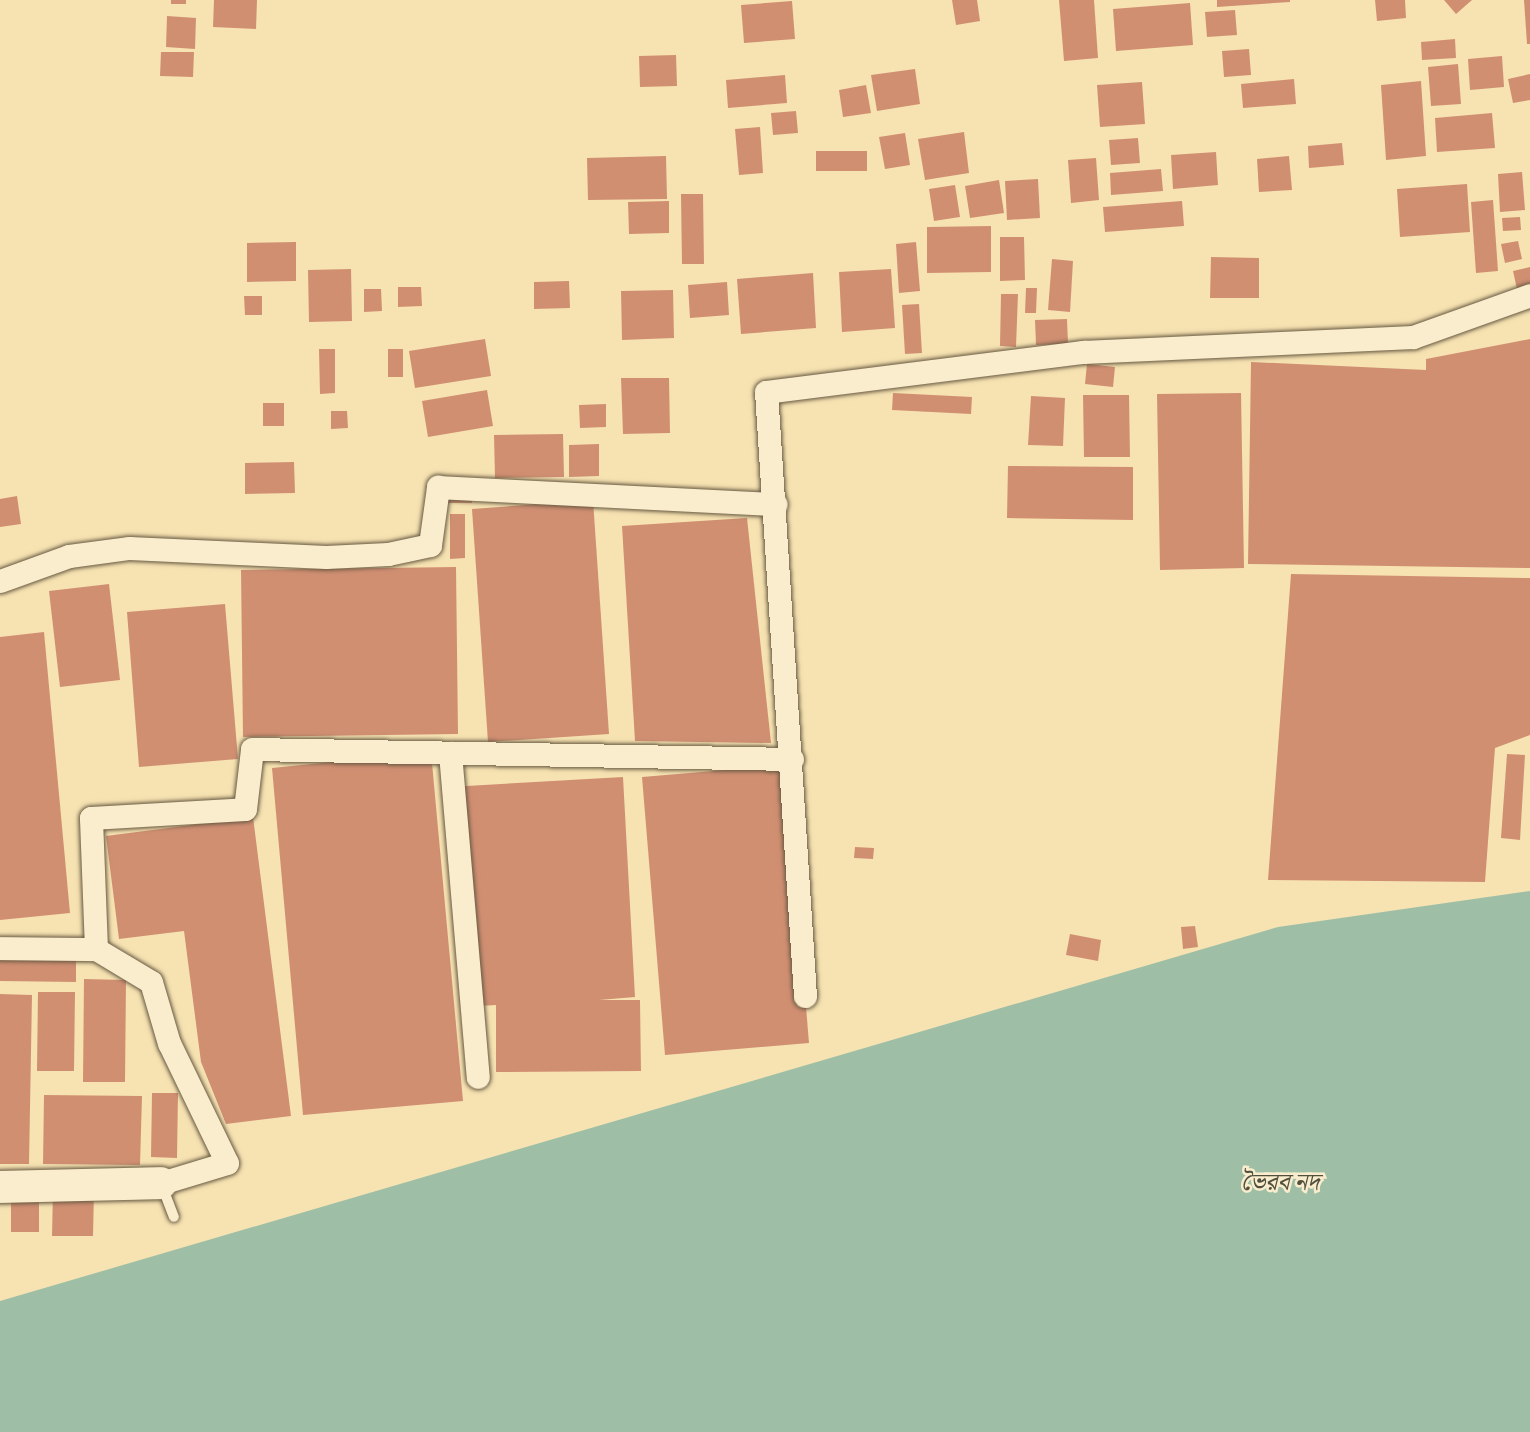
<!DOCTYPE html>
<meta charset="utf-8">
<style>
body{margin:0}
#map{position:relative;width:1530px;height:1432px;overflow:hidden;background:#f7e3b2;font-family:"Libre Bodoni","Noto Serif Bengali",serif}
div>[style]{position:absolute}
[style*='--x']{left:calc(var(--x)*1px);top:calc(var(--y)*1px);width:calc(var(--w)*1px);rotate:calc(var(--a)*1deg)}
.water>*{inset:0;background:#9ebfa6}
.building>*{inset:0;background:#d18f72}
.roads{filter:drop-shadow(0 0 2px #675942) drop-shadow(0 0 2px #675942)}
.lane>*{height:10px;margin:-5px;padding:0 5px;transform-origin:5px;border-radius:5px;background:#faedcd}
.street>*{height:23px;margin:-11.5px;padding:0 11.5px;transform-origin:11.5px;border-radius:11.5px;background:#faedcd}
.secondary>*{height:32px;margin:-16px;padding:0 16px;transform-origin:16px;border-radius:16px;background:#faedcd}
span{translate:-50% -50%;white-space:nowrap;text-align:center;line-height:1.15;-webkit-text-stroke:5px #faedcd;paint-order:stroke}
.water-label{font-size:24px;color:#51503f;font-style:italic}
</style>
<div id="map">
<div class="water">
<div style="clip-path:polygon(1530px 891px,1530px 1432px,0 1432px,0 1301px,1278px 927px)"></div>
</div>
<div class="building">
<div style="clip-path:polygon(171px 0,186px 0,186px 4px,171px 4px)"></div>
<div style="clip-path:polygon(214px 0,257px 0,256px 29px,213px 27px)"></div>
<div style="clip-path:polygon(952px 0,977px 0,980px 21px,956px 25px)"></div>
<div style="clip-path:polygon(1059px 0,1094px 0,1098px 58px,1064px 61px)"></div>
<div style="clip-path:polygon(1217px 0,1290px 0,1290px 2px,1217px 7px)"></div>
<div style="clip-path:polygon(1375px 0,1405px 0,1406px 18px,1377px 21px)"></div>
<div style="clip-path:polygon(1444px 0,1472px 0,1456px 14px)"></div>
<div style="clip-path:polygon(1524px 0,1530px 0,1530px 44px,1527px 44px)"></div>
<div style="clip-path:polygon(792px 1px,795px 39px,744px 43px,741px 5px)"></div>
<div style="clip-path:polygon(1190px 3px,1193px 45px,1116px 51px,1113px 9px)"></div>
<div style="clip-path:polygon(1235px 10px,1237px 35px,1207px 37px,1205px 12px)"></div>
<div style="clip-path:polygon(167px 16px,196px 18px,195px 49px,166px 47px)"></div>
<div style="clip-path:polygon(1455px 39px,1456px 58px,1422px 60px,1421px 42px)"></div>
<div style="clip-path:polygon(1249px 49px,1251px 75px,1224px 77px,1222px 51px)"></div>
<div style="clip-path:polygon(161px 52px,194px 52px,193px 77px,160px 76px)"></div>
<div style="clip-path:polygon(676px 55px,677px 86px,640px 87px,639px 56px)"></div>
<div style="clip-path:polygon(1502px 56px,1504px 87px,1470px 90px,1468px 59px)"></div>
<div style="clip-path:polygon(1458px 64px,1461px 104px,1431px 106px,1428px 67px)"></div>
<div style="clip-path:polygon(915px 69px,920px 104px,877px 111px,871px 75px)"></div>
<div style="clip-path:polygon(1530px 74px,1530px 100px,1513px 103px,1508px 79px)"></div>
<div style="clip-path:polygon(785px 75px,787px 103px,728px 108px,726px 80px)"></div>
<div style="clip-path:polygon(1294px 79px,1296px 104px,1243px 108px,1241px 84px)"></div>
<div style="clip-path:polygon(1421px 81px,1426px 156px,1386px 160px,1381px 85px)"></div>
<div style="clip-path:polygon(1142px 82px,1145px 124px,1100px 127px,1097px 85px)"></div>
<div style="clip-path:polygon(866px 85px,871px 113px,843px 117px,839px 90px)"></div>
<div style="clip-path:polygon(796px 111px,798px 133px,773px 135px,771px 113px)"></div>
<div style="clip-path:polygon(1492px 113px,1495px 148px,1437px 152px,1435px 118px)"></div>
<div style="clip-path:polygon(760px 127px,763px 173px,739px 175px,735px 129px)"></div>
<div style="clip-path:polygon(964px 132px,969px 173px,925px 180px,918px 139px)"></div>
<div style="clip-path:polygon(905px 133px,910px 165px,885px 169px,879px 137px)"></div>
<div style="clip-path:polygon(1138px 138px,1140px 163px,1111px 165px,1109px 140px)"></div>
<div style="clip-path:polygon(1342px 143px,1344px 165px,1309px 168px,1308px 146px)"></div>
<div style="clip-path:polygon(816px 151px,867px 151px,867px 171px,816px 171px)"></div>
<div style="clip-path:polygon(1216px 152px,1218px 185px,1173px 189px,1171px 155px)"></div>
<div style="clip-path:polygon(666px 156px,667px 199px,588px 200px,587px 158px)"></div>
<div style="clip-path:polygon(1289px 156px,1292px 190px,1259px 192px,1257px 159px)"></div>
<div style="clip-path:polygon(1096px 158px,1099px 200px,1071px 203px,1068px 160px)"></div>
<div style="clip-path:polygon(1161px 169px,1163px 191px,1111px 195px,1110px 173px)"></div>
<div style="clip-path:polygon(1522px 172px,1525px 210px,1500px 212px,1498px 174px)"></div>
<div style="clip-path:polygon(1038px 179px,1040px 218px,1007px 220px,1005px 181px)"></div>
<div style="clip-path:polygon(999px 180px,1004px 213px,970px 218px,965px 186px)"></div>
<div style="clip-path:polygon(1467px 184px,1470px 232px,1400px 237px,1397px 189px)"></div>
<div style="clip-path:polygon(955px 185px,960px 217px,934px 221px,929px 189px)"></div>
<div style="clip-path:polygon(681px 194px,703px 194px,704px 264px,682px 264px)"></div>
<div style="clip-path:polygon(1493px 200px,1498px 271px,1476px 273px,1471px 202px)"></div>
<div style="clip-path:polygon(669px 201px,669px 233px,629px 234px,628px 202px)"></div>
<div style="clip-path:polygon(1182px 201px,1184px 226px,1105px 232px,1103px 207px)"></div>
<div style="clip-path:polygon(1520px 217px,1521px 230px,1503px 231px,1502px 218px)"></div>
<div style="clip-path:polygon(991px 226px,991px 272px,927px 273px,927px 227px)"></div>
<div style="clip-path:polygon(1000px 237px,1024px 237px,1025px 280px,1000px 281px)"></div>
<div style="clip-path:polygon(1518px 241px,1522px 259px,1505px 263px,1501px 244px)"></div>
<div style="clip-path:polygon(296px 242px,296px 281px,247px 282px,247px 243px)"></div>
<div style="clip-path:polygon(916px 242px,920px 291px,899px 293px,896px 244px)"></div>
<div style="clip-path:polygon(1211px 257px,1259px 258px,1259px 298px,1210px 298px)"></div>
<div style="clip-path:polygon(1052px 259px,1073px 261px,1070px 312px,1048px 310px)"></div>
<div style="clip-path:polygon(1530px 267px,1530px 286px,1517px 289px,1513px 271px)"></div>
<div style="clip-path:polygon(351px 269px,352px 321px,309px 322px,308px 270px)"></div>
<div style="clip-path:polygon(891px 269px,895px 328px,842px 332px,839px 272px)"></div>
<div style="clip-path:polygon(813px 273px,816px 328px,741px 334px,737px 279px)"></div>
<div style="clip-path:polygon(569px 281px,570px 308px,534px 309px,534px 282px)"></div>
<div style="clip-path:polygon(727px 282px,729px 315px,690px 318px,688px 285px)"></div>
<div style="clip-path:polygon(398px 287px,421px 287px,422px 306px,398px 307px)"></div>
<div style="clip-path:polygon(1026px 288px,1037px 288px,1036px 313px,1025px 313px)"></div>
<div style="clip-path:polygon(364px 289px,381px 289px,382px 311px,364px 312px)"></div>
<div style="clip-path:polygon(673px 290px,674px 338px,622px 340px,621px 291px)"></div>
<div style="clip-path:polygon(1001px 294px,1018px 294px,1016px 347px,1000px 346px)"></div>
<div style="clip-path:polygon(244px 296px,262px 296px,262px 315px,245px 315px)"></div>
<div style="clip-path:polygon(919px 304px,922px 353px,905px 354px,902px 305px)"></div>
<div style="clip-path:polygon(1067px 319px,1068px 344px,1036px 345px,1035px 320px)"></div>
<div style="clip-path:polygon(485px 339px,491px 376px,415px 388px,409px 351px)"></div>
<div style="clip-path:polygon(1530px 339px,1530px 568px,1248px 564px,1251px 362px,1426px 370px,1426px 359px)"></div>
<div style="clip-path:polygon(319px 349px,335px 349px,335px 393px,320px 394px)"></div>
<div style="clip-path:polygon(388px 349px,403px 349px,403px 377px,388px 377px)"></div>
<div style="clip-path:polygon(1087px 364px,1115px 367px,1113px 387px,1085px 384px)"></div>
<div style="clip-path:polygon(621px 378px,669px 378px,670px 433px,623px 434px)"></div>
<div style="clip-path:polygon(487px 390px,493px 426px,428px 437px,422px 401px)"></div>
<div style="clip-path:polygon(893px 393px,972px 397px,971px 414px,892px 410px)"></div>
<div style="clip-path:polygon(1241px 393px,1244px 568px,1160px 570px,1157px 394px)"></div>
<div style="clip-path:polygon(1083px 395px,1129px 395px,1130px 457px,1084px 457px)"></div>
<div style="clip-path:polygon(1031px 396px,1065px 398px,1063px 446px,1028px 445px)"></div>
<div style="clip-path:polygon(263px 403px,284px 403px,284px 426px,263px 426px)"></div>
<div style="clip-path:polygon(606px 404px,606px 427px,580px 428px,579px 405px)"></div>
<div style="clip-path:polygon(331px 411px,347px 411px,348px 428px,331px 429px)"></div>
<div style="clip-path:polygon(563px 434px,564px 477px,495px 478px,494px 435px)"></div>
<div style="clip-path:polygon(599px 444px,599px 476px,569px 477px,569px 445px)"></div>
<div style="clip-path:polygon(294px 462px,295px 493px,245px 494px,245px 463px)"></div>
<div style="clip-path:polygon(1008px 466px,1133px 467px,1133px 520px,1007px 518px)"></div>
<div style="clip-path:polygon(472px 489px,472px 503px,442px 503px,442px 490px)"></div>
<div style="clip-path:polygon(17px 496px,21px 524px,0 527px,0 499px)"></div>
<div style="clip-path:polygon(593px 500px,609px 734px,488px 742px,472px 509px)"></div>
<div style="clip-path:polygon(450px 514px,465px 514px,465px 558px,450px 559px)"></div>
<div style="clip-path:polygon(747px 518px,771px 743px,635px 741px,622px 526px)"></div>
<div style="clip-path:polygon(456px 567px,458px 734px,243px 737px,241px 570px)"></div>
<div style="clip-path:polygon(1291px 574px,1530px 578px,1530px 735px,1495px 748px,1485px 882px,1268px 880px)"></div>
<div style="clip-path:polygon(109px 584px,120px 680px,60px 687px,49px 591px)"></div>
<div style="clip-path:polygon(225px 604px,238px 759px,139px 767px,127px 612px)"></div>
<div style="clip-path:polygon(44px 632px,70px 913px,0 920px,0 637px)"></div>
<div style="clip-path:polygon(431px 752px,463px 1101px,303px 1115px,272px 768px)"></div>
<div style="clip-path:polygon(1507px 754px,1525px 755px,1520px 840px,1501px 838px)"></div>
<div style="clip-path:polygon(786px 765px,809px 1043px,665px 1055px,642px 777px)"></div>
<div style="clip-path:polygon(623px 777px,635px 997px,599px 1000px,640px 1000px,641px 1071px,496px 1072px,496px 1005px,461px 1007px,449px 787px)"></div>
<div style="clip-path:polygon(253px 817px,291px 1116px,226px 1124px,201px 1062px,184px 931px,119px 939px,106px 836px)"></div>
<div style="clip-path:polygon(855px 847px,874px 848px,873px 859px,854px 858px)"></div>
<div style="clip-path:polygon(1195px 926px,1198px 947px,1183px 949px,1181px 927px)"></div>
<div style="clip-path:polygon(1070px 934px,1101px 940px,1098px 961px,1066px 955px)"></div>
<div style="clip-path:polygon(0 953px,76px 954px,76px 982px,0 981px)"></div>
<div style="clip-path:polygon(84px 979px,126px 980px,125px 1082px,83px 1082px)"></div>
<div style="clip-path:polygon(38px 992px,75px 992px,74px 1071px,37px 1071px)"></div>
<div style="clip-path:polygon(0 994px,32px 995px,29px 1164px,0 1164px)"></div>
<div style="clip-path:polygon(152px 1093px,178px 1093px,177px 1158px,151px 1157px)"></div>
<div style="clip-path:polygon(44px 1095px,142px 1096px,140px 1165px,43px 1164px)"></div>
<div style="clip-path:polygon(53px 1190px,94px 1190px,93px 1236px,52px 1236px)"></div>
<div style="clip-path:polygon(11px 1201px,39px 1201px,39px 1232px,11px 1232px)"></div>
</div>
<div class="roads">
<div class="lane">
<div style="--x:162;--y:1186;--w:33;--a:69"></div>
</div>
<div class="street">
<div style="--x:0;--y:581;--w:73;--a:-19.9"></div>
<div style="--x:69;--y:556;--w:61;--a:-7.6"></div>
<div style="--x:129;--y:548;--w:197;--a:2.6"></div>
<div style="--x:326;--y:557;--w:62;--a:-2.8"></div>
<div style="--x:388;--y:554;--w:43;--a:-12.1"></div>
<div style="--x:430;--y:545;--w:59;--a:-82.1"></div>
<div style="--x:438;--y:487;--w:338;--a:2.9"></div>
<div style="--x:450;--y:753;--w:325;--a:85.1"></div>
<div style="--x:0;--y:948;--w:96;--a:0.6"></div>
<div style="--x:96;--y:949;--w:131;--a:-92.2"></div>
<div style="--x:91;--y:818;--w:154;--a:-3.3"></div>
<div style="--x:245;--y:809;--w:60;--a:-83.3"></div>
<div style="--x:252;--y:749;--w:540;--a:1.06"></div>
<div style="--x:96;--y:949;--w:64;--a:31"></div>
<div style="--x:151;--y:982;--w:64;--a:73.6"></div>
<div style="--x:169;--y:1043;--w:133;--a:64.2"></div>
<div style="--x:227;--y:1163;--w:69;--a:163.1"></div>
<div style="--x:805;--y:996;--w:605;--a:-93.69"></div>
<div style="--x:766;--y:392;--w:320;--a:-7.2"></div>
<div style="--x:1083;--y:352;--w:330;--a:-2.6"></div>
<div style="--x:1413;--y:337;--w:124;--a:-19.7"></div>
</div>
<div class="secondary">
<div style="--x:0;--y:1187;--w:161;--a:-1.4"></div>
</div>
</div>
<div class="water-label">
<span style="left:1280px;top:1184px">ভৈরব নদ</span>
</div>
</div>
